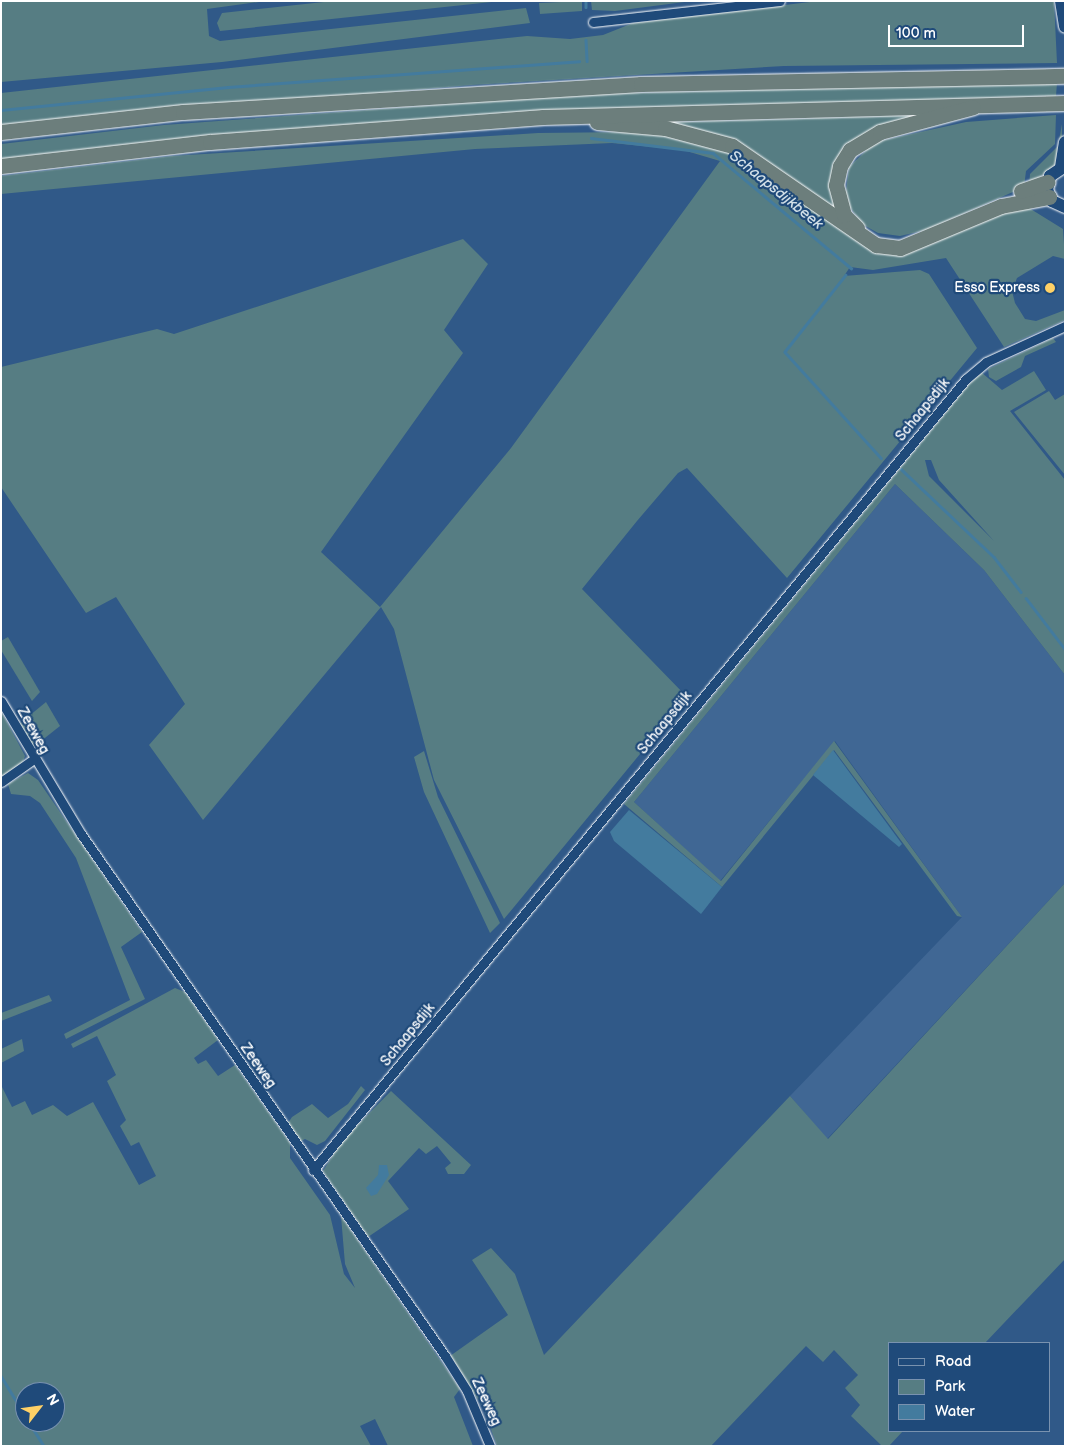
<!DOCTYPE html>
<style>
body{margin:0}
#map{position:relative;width:1066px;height:1447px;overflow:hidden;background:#305988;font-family:"Balsamiq Sans",sans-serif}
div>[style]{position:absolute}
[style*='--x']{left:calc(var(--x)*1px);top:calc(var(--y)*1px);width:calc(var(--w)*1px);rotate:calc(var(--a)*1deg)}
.built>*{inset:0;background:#406794}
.green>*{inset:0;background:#567d83}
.water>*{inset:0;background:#437b9e}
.stream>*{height:2.5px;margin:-1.25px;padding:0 1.25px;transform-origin:1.25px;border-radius:1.25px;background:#437b9e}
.roads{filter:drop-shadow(0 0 1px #fff) drop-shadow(0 0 1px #fff)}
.street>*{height:9px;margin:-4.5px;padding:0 4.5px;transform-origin:4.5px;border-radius:4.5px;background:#1f4a7a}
.secondary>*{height:12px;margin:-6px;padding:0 6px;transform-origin:6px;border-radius:6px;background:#1f4a7a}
.highway>*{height:15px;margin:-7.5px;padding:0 7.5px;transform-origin:7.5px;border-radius:7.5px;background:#6c7e7c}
.dots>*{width:14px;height:14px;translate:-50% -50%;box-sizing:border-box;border:2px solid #1f4a7a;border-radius:50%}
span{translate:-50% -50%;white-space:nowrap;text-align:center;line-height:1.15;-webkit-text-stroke:4.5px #1f4a7a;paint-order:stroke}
.poi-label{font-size:14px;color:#fff}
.right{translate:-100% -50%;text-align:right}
.street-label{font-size:14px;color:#fff}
.water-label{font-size:15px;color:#d0dee7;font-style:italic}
.frame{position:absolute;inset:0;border:2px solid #fff;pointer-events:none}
.legend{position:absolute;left:888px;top:1342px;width:162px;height:90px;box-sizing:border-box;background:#1f4a7a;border:1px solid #7992af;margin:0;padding:6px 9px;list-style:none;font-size:15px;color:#fff}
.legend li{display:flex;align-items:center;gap:10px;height:25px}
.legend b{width:25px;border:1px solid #7992af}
.north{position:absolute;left:15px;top:1382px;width:50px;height:50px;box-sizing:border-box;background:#1f4a7a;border:1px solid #7992af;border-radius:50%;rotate:60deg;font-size:14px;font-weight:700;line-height:20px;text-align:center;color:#fff}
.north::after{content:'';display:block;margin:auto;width:18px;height:22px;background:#ffd166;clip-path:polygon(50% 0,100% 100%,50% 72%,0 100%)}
.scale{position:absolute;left:888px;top:25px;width:136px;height:22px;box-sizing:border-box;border:2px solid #fff;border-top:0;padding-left:6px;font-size:15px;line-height:18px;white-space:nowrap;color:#fff;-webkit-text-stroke:4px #1f4a7a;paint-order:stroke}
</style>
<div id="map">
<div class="built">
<div style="clip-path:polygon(895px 484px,984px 570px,1065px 675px,1065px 883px,827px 1139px,790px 1096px,962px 917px,835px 741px,720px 881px,634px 802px)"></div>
</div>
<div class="green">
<div style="clip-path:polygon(1px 1px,266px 1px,207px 9px,209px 36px,220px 41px,526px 8px,530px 23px,222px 62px,1px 82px)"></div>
<div style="clip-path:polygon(333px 1px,501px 1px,220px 31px,217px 23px,222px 13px)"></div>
<div style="clip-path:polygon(582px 1px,582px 11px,540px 14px,539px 3px)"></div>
<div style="clip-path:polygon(591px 1px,692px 1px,615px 11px,592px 10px)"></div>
<div style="clip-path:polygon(818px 1px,1054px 1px,1057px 63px,784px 66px,471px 85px,1px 126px,1px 93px,527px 36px,570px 39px,603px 35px,633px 23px)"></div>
<div style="clip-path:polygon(1057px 83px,1056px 96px,587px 110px,1px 161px,1px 144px,164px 125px,585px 94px)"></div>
<div style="clip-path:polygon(950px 114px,902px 122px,836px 168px,845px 223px,744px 147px,650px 123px)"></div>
<div style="clip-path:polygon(1056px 115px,1055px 144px,1026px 171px,1024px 187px,926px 230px,900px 236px,878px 233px,862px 224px,845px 200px,849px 167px,875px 142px,966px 122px)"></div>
<div style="clip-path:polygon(1062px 124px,1062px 141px,1056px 164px,1029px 186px,1030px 174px,1058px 146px)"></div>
<div style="clip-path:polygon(630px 132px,691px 138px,734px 154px,875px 253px,889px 253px,999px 212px,1029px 208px,1063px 229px,1065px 259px,1053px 256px,1017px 278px,1012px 291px,1015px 303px,1025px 319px,1036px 321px,1065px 310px,1065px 320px,1004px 347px,946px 258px,873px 270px,850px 267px,844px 276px,920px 270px,929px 274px,977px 348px,787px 578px,687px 468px,678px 473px,637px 521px,582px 589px,687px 697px,504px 919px,434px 780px,394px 629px,381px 607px,203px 820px,149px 745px,185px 704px,116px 597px,86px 613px,1px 487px,1px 367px,157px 329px,174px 334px,463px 239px,488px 264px,444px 330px,463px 353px,321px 552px,380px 607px,511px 448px,720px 161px,683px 150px,612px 143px,475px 149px,1px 194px,1px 176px,172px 156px,538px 133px)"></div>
<div style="clip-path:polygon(1053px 338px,1056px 342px,1025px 356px,1021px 367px,996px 381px,989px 377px,988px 369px)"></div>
<div style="clip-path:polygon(evenodd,1034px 371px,1046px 390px,1010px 411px,1065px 480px,1065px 675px,984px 570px,895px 484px,634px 802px,721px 881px,834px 741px,962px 917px,957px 916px,834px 750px,722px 887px,624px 804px,971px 382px,981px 372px,1002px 390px,1034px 371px,925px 460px,931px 460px,939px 480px,994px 541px,929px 476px,925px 460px)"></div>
<div style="clip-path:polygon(1049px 391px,1055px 400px,1065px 394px,1065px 475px,1014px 412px)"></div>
<div style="clip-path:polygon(8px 637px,40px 692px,32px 701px,1px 650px,1px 641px)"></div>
<div style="clip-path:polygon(46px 702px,60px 726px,31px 749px,18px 725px)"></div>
<div style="clip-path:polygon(1px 711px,25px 756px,22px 764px,1px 778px)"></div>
<div style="clip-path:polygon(424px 751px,438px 797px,500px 923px,490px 933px,424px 792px,414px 757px)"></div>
<div style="clip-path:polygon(28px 773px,38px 780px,142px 932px,121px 947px,145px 999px,66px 1039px,64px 1034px,130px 1000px,76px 858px,40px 803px,30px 796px,11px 794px,8px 784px)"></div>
<div style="clip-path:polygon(1065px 883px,1065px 1259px,985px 1343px,890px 1343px,890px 1431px,903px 1431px,889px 1446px,882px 1446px,851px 1416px,860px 1405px,845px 1388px,858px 1375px,834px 1350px,823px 1362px,806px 1346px,711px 1446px,497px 1446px,484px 1409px,450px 1356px,508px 1315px,472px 1260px,491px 1248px,515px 1274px,544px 1355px,790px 1096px,828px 1139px)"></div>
<div style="clip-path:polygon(evenodd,175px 988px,185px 992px,218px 1040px,194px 1058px,198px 1064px,206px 1060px,218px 1076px,235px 1065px,290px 1143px,290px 1158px,330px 1215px,344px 1274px,355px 1288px,345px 1264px,341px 1216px,460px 1389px,454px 1397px,473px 1446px,388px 1446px,375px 1419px,360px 1426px,371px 1446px,1px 1446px,1px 1085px,12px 1107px,25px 1101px,32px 1115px,53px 1105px,67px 1116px,93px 1102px,139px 1185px,156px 1176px,139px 1142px,131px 1146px,120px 1126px,126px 1120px,107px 1081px,116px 1075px,97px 1036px,73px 1048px,71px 1044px,175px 988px,25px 1392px,55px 1392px,55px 1422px,25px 1422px,25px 1392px)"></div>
<div style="clip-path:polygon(49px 995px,52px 1001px,1px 1021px,1px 1013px)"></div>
<div style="clip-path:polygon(22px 1039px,24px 1051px,1px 1063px,1px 1049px)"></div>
<div style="clip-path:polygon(361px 1086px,365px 1090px,325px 1141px,317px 1145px,305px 1139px,299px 1142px,288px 1123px,292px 1117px,312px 1104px,328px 1118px,348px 1104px)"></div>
<div style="clip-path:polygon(391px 1091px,471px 1165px,464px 1174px,448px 1174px,445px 1168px,451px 1163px,437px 1146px,426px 1154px,419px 1148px,388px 1181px,409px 1209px,368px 1237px,323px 1171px,342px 1141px)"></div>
</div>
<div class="water">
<div style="clip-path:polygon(833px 750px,902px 844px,899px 847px,813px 775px)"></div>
<div style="clip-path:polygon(629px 810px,722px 887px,701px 914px,614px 841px,610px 832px)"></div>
<div style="clip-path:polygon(379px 1165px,387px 1165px,389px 1175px,377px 1194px,371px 1196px,366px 1188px,378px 1175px)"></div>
</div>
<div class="stream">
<div style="--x:586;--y:1;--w:6;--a:90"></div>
<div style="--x:586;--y:40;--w:21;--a:87"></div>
<div style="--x:1;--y:110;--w:228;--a:-5.8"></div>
<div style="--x:228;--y:87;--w:352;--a:-4.2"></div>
<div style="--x:591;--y:138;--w:123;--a:7"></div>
<div style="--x:713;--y:153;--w:180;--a:39.8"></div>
<div style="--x:846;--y:275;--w:98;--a:128.4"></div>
<div style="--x:785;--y:352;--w:143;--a:47.8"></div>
<div style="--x:901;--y:469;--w:128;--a:43.4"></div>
<div style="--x:994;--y:557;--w:44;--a:52.4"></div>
<div style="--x:1026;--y:598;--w:64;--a:52.6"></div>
<div style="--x:1;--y:1376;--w:46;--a:58.4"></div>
<div style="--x:29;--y:1422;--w:28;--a:58"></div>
</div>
<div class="roads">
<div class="street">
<div style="--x:593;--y:22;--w:188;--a:-6.4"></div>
<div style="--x:1;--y:701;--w:155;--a:59"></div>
<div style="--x:81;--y:834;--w:636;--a:55.11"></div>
<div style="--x:445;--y:1356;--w:41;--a:57.8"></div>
<div style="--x:467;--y:1391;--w:60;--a:67.3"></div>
<div style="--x:1;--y:782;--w:39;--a:-35"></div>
<div style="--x:313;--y:1170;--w:1026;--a:-50.46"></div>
<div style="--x:966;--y:379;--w:26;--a:-40"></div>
<div style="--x:986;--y:362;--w:87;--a:-24.5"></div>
</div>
<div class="secondary">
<div style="--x:1061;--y:1;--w:26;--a:81"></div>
<div style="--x:1065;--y:166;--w:18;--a:146"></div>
<div style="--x:1050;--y:176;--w:14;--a:102"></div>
<div style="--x:1047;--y:190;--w:12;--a:66"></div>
<div style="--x:1052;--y:201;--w:14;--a:25"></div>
<div style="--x:1061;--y:167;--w:25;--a:-81"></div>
</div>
<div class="highway">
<div style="--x:597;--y:122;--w:68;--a:5"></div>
<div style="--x:665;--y:128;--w:69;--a:15"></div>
<div style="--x:732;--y:146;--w:175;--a:34.5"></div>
<div style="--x:876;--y:245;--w:24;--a:7"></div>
<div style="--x:900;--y:248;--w:109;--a:-22.6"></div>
<div style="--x:1001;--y:206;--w:49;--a:-10.6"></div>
<div style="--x:1;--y:132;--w:183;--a:-6.3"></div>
<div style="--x:183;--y:112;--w:459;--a:-3.5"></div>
<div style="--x:641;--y:84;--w:424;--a:-1.1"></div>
<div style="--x:1;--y:166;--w:210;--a:-6.6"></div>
<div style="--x:210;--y:142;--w:334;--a:-4.3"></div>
<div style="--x:543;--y:117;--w:522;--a:-1.54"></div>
<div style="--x:1021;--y:191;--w:28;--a:-19"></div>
<div style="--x:857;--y:228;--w:18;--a:-135"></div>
<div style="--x:844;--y:215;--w:31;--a:-105"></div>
<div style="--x:836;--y:185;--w:19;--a:-78"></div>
<div style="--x:840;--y:166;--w:19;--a:-58"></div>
<div style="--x:850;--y:150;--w:35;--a:-31"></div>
<div style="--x:880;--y:132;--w:96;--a:-15"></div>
</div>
</div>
<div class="dots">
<div style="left:1050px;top:288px;background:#ffd166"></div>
</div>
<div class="poi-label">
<span class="right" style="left:1040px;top:288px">Esso Express</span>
</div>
<div class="street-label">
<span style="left:923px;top:410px;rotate:-51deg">Schaapsdijk</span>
<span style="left:665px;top:723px;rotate:-51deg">Schaapsdijk</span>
<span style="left:33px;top:731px;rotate:61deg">Zeeweg</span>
<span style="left:408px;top:1035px;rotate:-51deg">Schaapsdijk</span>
<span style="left:258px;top:1066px;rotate:55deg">Zeeweg</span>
<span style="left:486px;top:1402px;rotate:65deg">Zeeweg</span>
</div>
<div class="water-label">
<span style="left:776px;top:190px;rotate:39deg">Schaapsdijkbeek</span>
</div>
<div class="frame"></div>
<ul class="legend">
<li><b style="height:6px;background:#1f4a7a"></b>Road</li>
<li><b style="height:14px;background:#567d83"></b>Park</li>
<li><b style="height:14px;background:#437b9e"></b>Water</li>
</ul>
<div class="north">N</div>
<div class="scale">100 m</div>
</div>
